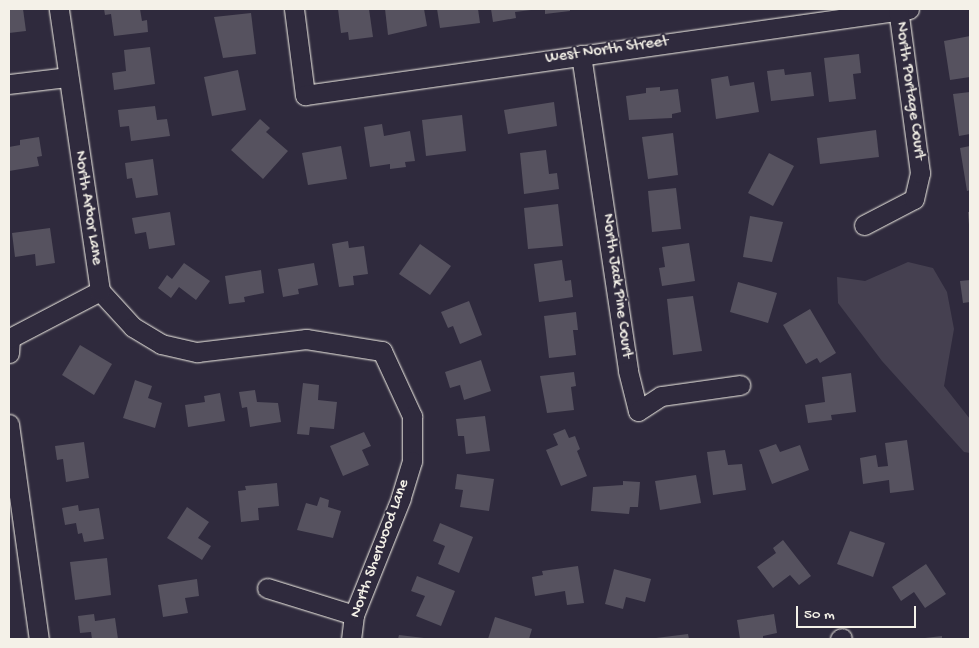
<!DOCTYPE html>
<style>
body{margin:0}
#map{position:relative;width:979px;height:648px;overflow:hidden;background:#2f2a3d;font-family:"Gochi Hand",sans-serif}
div>[style]{position:absolute}
[style*='--x']{left:calc(var(--x)*1px);top:calc(var(--y)*1px);width:calc(var(--w)*1px);rotate:calc(var(--a)*1deg)}
.green>*{inset:0;background:#454050}
.building>*{inset:0;background:#56525f}
.roads{filter:drop-shadow(0 0 1px #f4f1e8) drop-shadow(0 0 1px #f4f1e8)}
.minor>*{height:19px;margin:-9.5px;padding:0 9.5px;transform-origin:9.5px;border-radius:9.5px;background:#2f2a3d}
span{translate:-50% -50%;white-space:nowrap;text-align:center;line-height:1.15;-webkit-text-stroke:4px #2f2a3d;paint-order:stroke}
.street-label{font-size:16px;color:#f4f1e8}
.frame{position:absolute;inset:0;border:10px solid #f4f1e8;pointer-events:none}
.scale{position:absolute;left:796px;top:606px;width:120px;height:22px;box-sizing:border-box;border:2px solid #f4f1e8;border-top:0;padding-left:6px;font-size:15px;line-height:18px;white-space:nowrap;color:#f4f1e8;-webkit-text-stroke:4px #2f2a3d;paint-order:stroke}
</style>
<div id="map">
<div class="green">
<div style="clip-path:polygon(908px 262px,933px 268px,947px 292px,954px 329px,944px 386px,970px 419px,970px 453px,964px 452px,882px 361px,838px 303px,837px 277px,865px 281px)"></div>
</div>
<div class="building">
<div style="clip-path:polygon(9px 9px,23px 9px,26px 31px,9px 33px)"></div>
<div style="clip-path:polygon(104px 9px,140px 9px,142px 21px,147px 20px,148px 32px,114px 36px,111px 14px,105px 15px)"></div>
<div style="clip-path:polygon(338px 9px,369px 9px,373px 37px,349px 40px,348px 32px,341px 33px)"></div>
<div style="clip-path:polygon(385px 9px,424px 9px,427px 26px,388px 35px)"></div>
<div style="clip-path:polygon(437px 9px,478px 9px,480px 23px,440px 28px)"></div>
<div style="clip-path:polygon(491px 9px,531px 9px,531px 10px,515px 12px,516px 18px,493px 22px)"></div>
<div style="clip-path:polygon(545px 9px,570px 9px,570px 11px,545px 14px)"></div>
<div style="clip-path:polygon(251px 13px,256px 54px,223px 58px,214px 17px)"></div>
<div style="clip-path:polygon(970px 36px,970px 77px,950px 80px,944px 41px)"></div>
<div style="clip-path:polygon(150px 47px,155px 84px,114px 90px,112px 73px,126px 71px,124px 50px)"></div>
<div style="clip-path:polygon(859px 54px,861px 73px,853px 74px,856px 99px,829px 102px,824px 58px)"></div>
<div style="clip-path:polygon(784px 69px,785px 75px,811px 72px,814px 96px,771px 101px,767px 71px)"></div>
<div style="clip-path:polygon(238px 70px,246px 110px,212px 116px,204px 77px)"></div>
<div style="clip-path:polygon(728px 76px,730px 86px,754px 82px,759px 112px,716px 119px,711px 79px)"></div>
<div style="clip-path:polygon(660px 87px,660px 91px,678px 89px,681px 112px,672px 114px,672px 118px,629px 120px,626px 96px,646px 93px,646px 88px)"></div>
<div style="clip-path:polygon(970px 92px,970px 134px,959px 136px,953px 94px)"></div>
<div style="clip-path:polygon(554px 102px,557px 126px,508px 134px,504px 110px)"></div>
<div style="clip-path:polygon(155px 106px,157px 120px,167px 119px,170px 136px,131px 141px,129px 126px,120px 127px,118px 110px)"></div>
<div style="clip-path:polygon(462px 115px,466px 151px,426px 156px,422px 120px)"></div>
<div style="clip-path:polygon(260px 119px,270px 128px,266px 132px,288px 151px,263px 179px,231px 150px)"></div>
<div style="clip-path:polygon(382px 124px,384px 136px,410px 131px,415px 161px,405px 162px,406px 167px,390px 169px,390px 164px,370px 167px,364px 127px)"></div>
<div style="clip-path:polygon(876px 130px,879px 157px,820px 164px,817px 138px)"></div>
<div style="clip-path:polygon(673px 133px,678px 175px,648px 179px,642px 137px)"></div>
<div style="clip-path:polygon(39px 137px,42px 156px,37px 157px,39px 166px,9px 171px,9px 147px,20px 145px,20px 140px)"></div>
<div style="clip-path:polygon(341px 146px,347px 179px,308px 185px,302px 153px)"></div>
<div style="clip-path:polygon(970px 146px,970px 190px,967px 191px,960px 148px)"></div>
<div style="clip-path:polygon(546px 150px,549px 174px,557px 173px,559px 189px,524px 194px,520px 153px)"></div>
<div style="clip-path:polygon(769px 153px,794px 166px,773px 206px,748px 193px)"></div>
<div style="clip-path:polygon(153px 159px,158px 195px,136px 198px,132px 178px,127px 179px,125px 163px)"></div>
<div style="clip-path:polygon(676px 188px,681px 229px,652px 232px,648px 191px)"></div>
<div style="clip-path:polygon(558px 204px,563px 246px,528px 249px,524px 208px)"></div>
<div style="clip-path:polygon(170px 212px,175px 245px,149px 249px,146px 232px,135px 234px,132px 218px)"></div>
<div style="clip-path:polygon(968px 212px,970px 212px,970px 225px,969px 225px)"></div>
<div style="clip-path:polygon(750px 216px,783px 222px,772px 262px,743px 257px)"></div>
<div style="clip-path:polygon(50px 228px,55px 263px,36px 266px,35px 254px,15px 257px,12px 233px)"></div>
<div style="clip-path:polygon(348px 241px,349px 248px,364px 246px,368px 274px,353px 276px,354px 285px,339px 287px,332px 244px)"></div>
<div style="clip-path:polygon(689px 243px,695px 281px,662px 286px,659px 268px,665px 267px,662px 247px)"></div>
<div style="clip-path:polygon(420px 244px,451px 266px,430px 295px,399px 274px)"></div>
<div style="clip-path:polygon(562px 260px,565px 281px,571px 280px,573px 297px,539px 302px,534px 264px)"></div>
<div style="clip-path:polygon(184px 263px,210px 281px,196px 300px,179px 287px,171px 298px,158px 288px,167px 275px,172px 279px)"></div>
<div style="clip-path:polygon(314px 263px,318px 285px,298px 289px,299px 294px,283px 297px,278px 269px)"></div>
<div style="clip-path:polygon(261px 270px,264px 293px,244px 297px,245px 302px,229px 304px,225px 276px)"></div>
<div style="clip-path:polygon(970px 280px,970px 302px,963px 303px,960px 281px)"></div>
<div style="clip-path:polygon(738px 282px,777px 293px,768px 323px,730px 312px)"></div>
<div style="clip-path:polygon(693px 296px,702px 351px,673px 355px,667px 299px)"></div>
<div style="clip-path:polygon(469px 301px,482px 335px,460px 344px,453px 326px,448px 328px,441px 312px)"></div>
<div style="clip-path:polygon(810px 309px,836px 353px,820px 363px,817px 358px,806px 364px,783px 325px)"></div>
<div style="clip-path:polygon(576px 312px,578px 330px,573px 330px,576px 355px,549px 358px,544px 316px)"></div>
<div style="clip-path:polygon(80px 345px,112px 364px,94px 395px,62px 375px)"></div>
<div style="clip-path:polygon(481px 360px,491px 391px,464px 400px,460px 385px,450px 388px,445px 372px)"></div>
<div style="clip-path:polygon(574px 372px,576px 386px,571px 387px,574px 410px,547px 413px,540px 376px)"></div>
<div style="clip-path:polygon(851px 373px,856px 412px,831px 415px,832px 420px,808px 423px,805px 405px,825px 402px,822px 377px)"></div>
<div style="clip-path:polygon(135px 380px,152px 386px,148px 398px,162px 403px,155px 428px,123px 418px)"></div>
<div style="clip-path:polygon(303px 383px,319px 385px,318px 400px,337px 402px,334px 429px,310px 427px,309px 435px,297px 434px)"></div>
<div style="clip-path:polygon(255px 390px,257px 402px,278px 403px,281px 422px,250px 427px,247px 407px,242px 408px,239px 392px)"></div>
<div style="clip-path:polygon(220px 393px,225px 421px,188px 427px,185px 405px,205px 402px,204px 396px)"></div>
<div style="clip-path:polygon(485px 416px,490px 451px,466px 454px,464px 436px,458px 436px,456px 419px)"></div>
<div style="clip-path:polygon(565px 429px,569px 438px,575px 436px,580px 449px,577px 451px,587px 476px,561px 486px,546px 450px,558px 445px,553px 434px)"></div>
<div style="clip-path:polygon(364px 432px,371px 446px,362px 450px,369px 465px,343px 476px,330px 446px)"></div>
<div style="clip-path:polygon(907px 440px,914px 490px,890px 493px,889px 480px,863px 484px,860px 458px,876px 455px,878px 467px,888px 466px,885px 443px)"></div>
<div style="clip-path:polygon(84px 442px,89px 478px,66px 482px,63px 459px,57px 460px,55px 446px)"></div>
<div style="clip-path:polygon(776px 444px,780px 452px,800px 445px,809px 470px,772px 484px,759px 450px)"></div>
<div style="clip-path:polygon(725px 450px,728px 465px,742px 464px,746px 490px,713px 495px,707px 452px)"></div>
<div style="clip-path:polygon(457px 474px,494px 479px,489px 511px,460px 507px,463px 490px,455px 489px)"></div>
<div style="clip-path:polygon(696px 475px,701px 503px,660px 510px,655px 481px)"></div>
<div style="clip-path:polygon(623px 481px,640px 482px,638px 507px,630px 507px,629px 514px,591px 511px,593px 487px,623px 485px)"></div>
<div style="clip-path:polygon(277px 483px,279px 506px,258px 508px,259px 520px,241px 522px,238px 491px,246px 490px,245px 486px)"></div>
<div style="clip-path:polygon(320px 497px,329px 500px,328px 507px,341px 511px,333px 538px,297px 530px,306px 503px,317px 506px)"></div>
<div style="clip-path:polygon(78px 505px,79px 511px,99px 508px,104px 539px,84px 542px,82px 533px,78px 534px,76px 523px,65px 525px,62px 508px)"></div>
<div style="clip-path:polygon(187px 507px,209px 522px,198px 538px,211px 546px,202px 560px,167px 538px)"></div>
<div style="clip-path:polygon(440px 523px,473px 537px,459px 573px,438px 564px,445px 546px,433px 541px)"></div>
<div style="clip-path:polygon(850px 531px,885px 543px,873px 577px,837px 564px)"></div>
<div style="clip-path:polygon(783px 540px,811px 576px,799px 585px,790px 575px,773px 588px,757px 567px,776px 553px,773px 548px)"></div>
<div style="clip-path:polygon(107px 558px,111px 595px,75px 600px,70px 562px)"></div>
<div style="clip-path:polygon(926px 564px,946px 594px,925px 608px,914px 592px,901px 601px,892px 587px)"></div>
<div style="clip-path:polygon(578px 566px,584px 603px,567px 605px,565px 591px,535px 596px,532px 577px,543px 575px,542px 571px)"></div>
<div style="clip-path:polygon(614px 569px,651px 579px,645px 602px,626px 597px,623px 609px,605px 604px)"></div>
<div style="clip-path:polygon(417px 576px,455px 591px,441px 626px,416px 616px,425px 596px,411px 591px)"></div>
<div style="clip-path:polygon(197px 579px,199px 596px,185px 598px,188px 613px,163px 617px,158px 585px)"></div>
<div style="clip-path:polygon(94px 614px,95px 621px,115px 618px,118px 639px,92px 639px,91px 632px,80px 633px,78px 616px)"></div>
<div style="clip-path:polygon(774px 614px,777px 633px,763px 636px,763px 639px,740px 639px,737px 620px)"></div>
<div style="clip-path:polygon(495px 617px,532px 629px,529px 639px,488px 639px)"></div>
<div style="clip-path:polygon(688px 634px,689px 639px,656px 639px,656px 638px)"></div>
<div style="clip-path:polygon(399px 635px,424px 638px,424px 639px,398px 639px)"></div>
<div style="clip-path:polygon(942px 636px,942px 639px,925px 639px,925px 638px)"></div>
</div>
<div class="roads">
<div class="minor">
<div style="--x:294;--y:9;--w:87;--a:82.7"></div>
<div style="--x:305;--y:95;--w:610;--a:-8.1"></div>
<div style="--x:581;--y:55;--w:319;--a:81.5"></div>
<div style="--x:628;--y:371;--w:41;--a:76"></div>
<div style="--x:638;--y:411;--w:27;--a:-33"></div>
<div style="--x:661;--y:396;--w:80;--a:-7.9"></div>
<div style="--x:9;--y:84;--w:59;--a:-6.8"></div>
<div style="--x:864;--y:225;--w:56;--a:-27.5"></div>
<div style="--x:914;--y:199;--w:27;--a:-77"></div>
<div style="--x:920;--y:173;--w:165;--a:-97.6"></div>
<div style="--x:100;--y:291;--w:49;--a:47.5"></div>
<div style="--x:133;--y:327;--w:33;--a:31"></div>
<div style="--x:161;--y:344;--w:37;--a:13"></div>
<div style="--x:197;--y:352;--w:110;--a:-6.8"></div>
<div style="--x:306;--y:339;--w:77;--a:9"></div>
<div style="--x:382;--y:351;--w:72;--a:65.2"></div>
<div style="--x:412;--y:416;--w:45;--a:90"></div>
<div style="--x:412;--y:461;--w:39;--a:107"></div>
<div style="--x:401;--y:498;--w:126;--a:111.9"></div>
<div style="--x:354;--y:615;--w:24;--a:97"></div>
<div style="--x:9;--y:353;--w:15;--a:-86"></div>
<div style="--x:10;--y:338;--w:102;--a:-27.6"></div>
<div style="--x:100;--y:291;--w:285;--a:-98.3"></div>
<div style="--x:9;--y:424;--w:217;--a:82.1"></div>
<div style="--x:267;--y:588;--w:91;--a:17.2"></div>
<div style="--x:840;--y:639;--w:2;--a:-27"></div>
</div>
</div>
<div class="street-label">
<span style="left:607px;top:51px;rotate:-8deg">West North Street</span>
<span style="left:909px;top:91px;rotate:82deg">North Portage Court</span>
<span style="left:87px;top:208px;rotate:81deg">North Arbor Lane</span>
<span style="left:616px;top:286px;rotate:82deg">North Jack Pine Court</span>
<span style="left:381px;top:549px;rotate:-70deg">North Sherwood Lane</span>
</div>
<div class="frame"></div>
<div class="scale">50 m</div>
</div>
